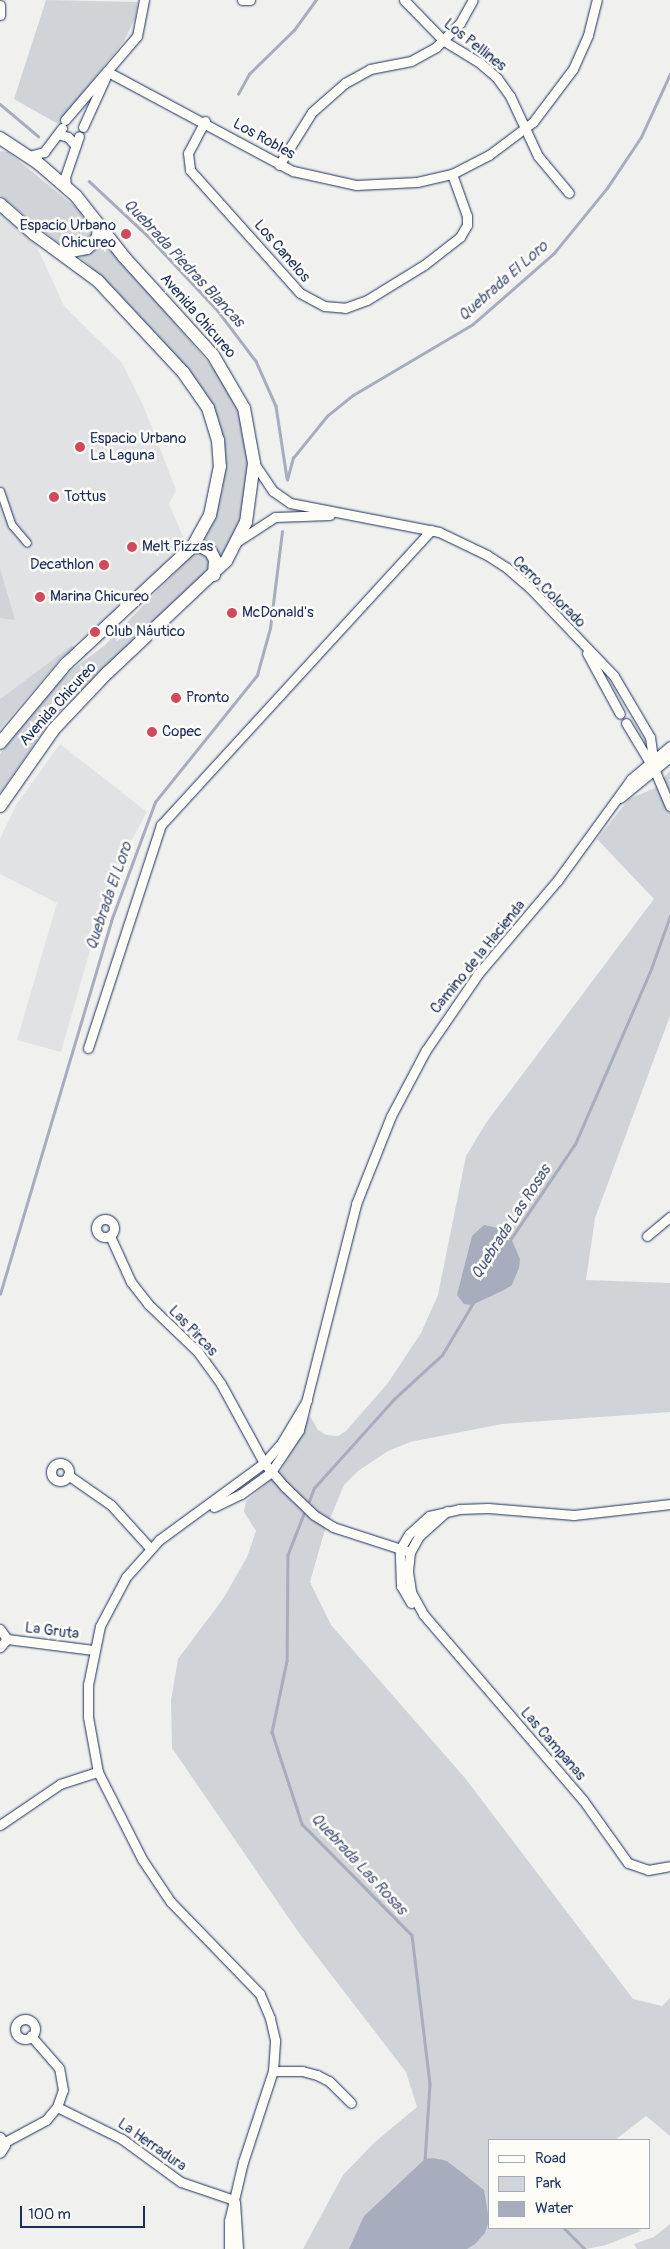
<!DOCTYPE html>
<meta charset="utf-8">
<style>
body{margin:0}
#map{position:relative;width:670px;height:2249px;overflow:hidden;background:#f0f0ee;font-family:Pangolin,sans-serif}
div>[style]{position:absolute}
[style*='--x']{left:calc(var(--x)*1px);top:calc(var(--y)*1px);width:calc(var(--w)*1px);rotate:calc(var(--a)*1deg)}
.built>*{inset:0;background:#e0e2e3}
.green>*{inset:0;background:#d0d3d8}
.water>*{inset:0;background:#a7adbd}
.stream>*{height:2.5px;margin:-1.25px;padding:0 1.25px;transform-origin:1.25px;border-radius:1.25px;background:#a7adbd}
.roads{filter:drop-shadow(0 0 1px #1b2f5e) drop-shadow(0 0 1px #1b2f5e)}
.pedestrian>*{height:7px;margin:-3.5px;padding:0 3.5px;transform-origin:3.5px;border-radius:3.5px;background:#fdfcf7}
.minor>*{height:9px;margin:-4.5px;padding:0 4.5px;transform-origin:4.5px;border-radius:4.5px;background:#fdfcf7}
.minor>.ring{margin:-4.5px;padding:0;box-sizing:content-box;background:none;border:9px solid #fdfcf7;border-radius:50%}
.secondary>*{height:12px;margin:-6px;padding:0 6px;transform-origin:6px;border-radius:6px;background:#fdfcf7}
.dots>*{width:14px;height:14px;translate:-50% -50%;box-sizing:border-box;border:2px solid #fdfcf7;border-radius:50%}
span{translate:-50% -50%;white-space:nowrap;text-align:center;line-height:1.15;-webkit-text-stroke:5px #fdfcf7;paint-order:stroke}
.street-label{font-size:15px;color:#1b2f5e}
.poi-label{font-size:15px;color:#1b2f5e}
.right{translate:-100% -50%;text-align:right}
.left{translate:0 -50%;text-align:left}
.water-label{font-size:16px;color:#4c5b7f;font-style:italic}
.legend{position:absolute;left:488px;top:2139px;width:162px;height:90px;box-sizing:border-box;background:#fdfcf7;border:1px solid #a3aaba;margin:0;padding:6px 9px;list-style:none;font-size:15px;color:#1b2f5e}
.legend li{display:flex;align-items:center;gap:10px;height:25px}
.legend b{width:25px;border:1px solid #a3aaba}
.scale{position:absolute;left:20px;top:2206px;width:125px;height:22px;box-sizing:border-box;border:2px solid #1b2f5e;border-top:0;padding-left:6px;font-size:15px;line-height:18px;white-space:nowrap;color:#1b2f5e;-webkit-text-stroke:4px #fdfcf7;paint-order:stroke}
</style>
<div id="map">
<div class="built">
<div style="clip-path:polygon(0 213px,36px 245px,64px 306px,122px 363px,143px 405px,176px 490px,169px 504px,187px 546px,96px 627px,0 699px)"></div>
<div style="clip-path:polygon(60px 744px,147px 812px,111px 877px,61px 1052px,17px 1040px,57px 903px,0 874px,0 839px,16px 805px)"></div>
</div>
<div class="green">
<div style="clip-path:polygon(46px 0,138px 2px,135px 19px,124px 41px,58px 124px,14px 99px)"></div>
<div style="clip-path:polygon(0 151px,8px 152px,89px 218px,93px 231px,91px 238px,85px 244px,66px 247px,60px 245px,0 195px)"></div>
<div style="clip-path:polygon(102px 238px,226px 383px,240px 417px,249px 465px,242px 513px,232px 539px,219px 561px,203px 542px,214px 518px,223px 486px,218px 419px,105px 280px,80px 257px,94px 251px)"></div>
<div style="clip-path:polygon(200px 552px,209px 558px,209px 565px,204px 574px,52px 719px,0 793px,0 754px,45px 696px,74px 668px,104px 646px,192px 555px)"></div>
<div style="clip-path:polygon(0 568px,15px 620px,0 618px)"></div>
<div style="clip-path:polygon(72px 645px,77px 650px,61px 658px,0 729px,0 699px)"></div>
<div style="clip-path:polygon(670px 771px,670px 1016px,595px 1218px,586px 1280px,670px 1283px,670px 1412px,502px 1424px,410px 1442px,388px 1451px,358px 1471px,344px 1485px,324px 1533px,310px 1582px,331px 1625px,465px 1778px,633px 1999px,662px 2006px,670px 1998px,670px 2136px,646px 2116px,615px 2140px,489px 2140px,489px 2228px,638px 2228px,641px 2231px,606px 2245px,586px 2249px,303px 2249px,343px 2175px,375px 2142px,417px 2107px,406px 2072px,299px 1933px,172px 1748px,171px 1700px,178px 1659px,223px 1599px,247px 1557px,256px 1531px,244px 1512px,246px 1501px,280px 1472px,310px 1416px,318px 1430px,326px 1435px,338px 1436px,346px 1431px,388px 1383px,421px 1333px,438px 1295px,466px 1156px,486px 1123px,654px 899px,597px 839px,629px 799px,655px 788px)"></div>
<div style="clip-path:polygon(670px 2224px,670px 2249px,637px 2249px,634px 2244px,654px 2237px)"></div>
</div>
<div class="water">
<div style="clip-path:polygon(484px 1225px,503px 1229px,511px 1238px,520px 1259px,519px 1268px,512px 1285px,504px 1290px,472px 1305px,464px 1304px,457px 1295px,472px 1236px)"></div>
<div style="clip-path:polygon(433px 2158px,447px 2161px,484px 2190px,489px 2220px,485px 2233px,475px 2244px,467px 2249px,349px 2249px,364px 2216px,425px 2159px)"></div>
</div>
<div class="stream">
<div style="--x:238;--y:94;--w:23;--a:-61"></div>
<div style="--x:249;--y:74;--w:63;--a:-44.4"></div>
<div style="--x:294;--y:30;--w:37;--a:-54"></div>
<div style="--x:0;--y:104;--w:50;--a:40.1"></div>
<div style="--x:89;--y:181;--w:79;--a:43"></div>
<div style="--x:147;--y:235;--w:104;--a:46.9"></div>
<div style="--x:218;--y:311;--w:63;--a:52.8"></div>
<div style="--x:256;--y:361;--w:49;--a:66"></div>
<div style="--x:276;--y:406;--w:73;--a:81.3"></div>
<div style="--x:287;--y:480;--w:23;--a:-75"></div>
<div style="--x:293;--y:458;--w:54;--a:-51"></div>
<div style="--x:327;--y:416;--w:33;--a:-39"></div>
<div style="--x:353;--y:395;--w:139;--a:-30.6"></div>
<div style="--x:473;--y:324;--w:108;--a:-41.2"></div>
<div style="--x:554;--y:253;--w:84;--a:-50.8"></div>
<div style="--x:607;--y:188;--w:61;--a:-56.3"></div>
<div style="--x:641;--y:137;--w:69;--a:-65.3"></div>
<div style="--x:510;--y:1240;--w:116;--a:-55.9"></div>
<div style="--x:575;--y:1144;--w:191;--a:-66.5"></div>
<div style="--x:651;--y:969;--w:56;--a:-70.3"></div>
<div style="--x:0;--y:1294;--w:389;--a:-73.4"></div>
<div style="--x:111;--y:921;--w:127;--a:-69.7"></div>
<div style="--x:155;--y:802;--w:163;--a:-51.2"></div>
<div style="--x:257;--y:675;--w:49;--a:-74.5"></div>
<div style="--x:270;--y:628;--w:97;--a:-82.9"></div>
<div style="--x:309;--y:1501;--w:14;--a:-69"></div>
<div style="--x:314;--y:1488;--w:120;--a:-48"></div>
<div style="--x:394;--y:1399;--w:65;--a:-42.5"></div>
<div style="--x:442;--y:1355;--w:61;--a:-59.2"></div>
<div style="--x:304;--y:1514;--w:44;--a:111.3"></div>
<div style="--x:288;--y:1555;--w:106;--a:90.5"></div>
<div style="--x:287;--y:1661;--w:73;--a:101.9"></div>
<div style="--x:272;--y:1732;--w:97;--a:71.9"></div>
<div style="--x:302;--y:1824;--w:156;--a:45.3"></div>
<div style="--x:412;--y:1935;--w:150;--a:83.1"></div>
<div style="--x:430;--y:2084;--w:77;--a:93.7"></div>
<div style="--x:564;--y:2228;--w:30;--a:45"></div>
</div>
<div class="roads">
<div class="pedestrian">
<div style="--x:0;--y:491;--w:36;--a:71"></div>
<div style="--x:12;--y:525;--w:23;--a:50"></div>
</div>
<div class="minor">
<div style="--x:242;--y:0;--w:8;--a:0"></div>
<div style="--x:404;--y:0;--w:57;--a:45.7"></div>
<div style="--x:444;--y:41;--w:42;--a:31.4"></div>
<div style="--x:480;--y:63;--w:23;--a:41"></div>
<div style="--x:497;--y:78;--w:22;--a:54"></div>
<div style="--x:510;--y:96;--w:66;--a:65"></div>
<div style="--x:538;--y:156;--w:48;--a:50"></div>
<div style="--x:0;--y:5;--w:10;--a:90"></div>
<div style="--x:108;--y:72;--w:210;--a:28.2"></div>
<div style="--x:293;--y:171;--w:65;--a:12.5"></div>
<div style="--x:356;--y:185;--w:61;--a:-2.8"></div>
<div style="--x:417;--y:182;--w:36;--a:-13"></div>
<div style="--x:452;--y:174;--w:42;--a:-27.2"></div>
<div style="--x:489;--y:155;--w:55;--a:-36.9"></div>
<div style="--x:533;--y:122;--w:66;--a:-53"></div>
<div style="--x:573;--y:69;--w:37;--a:-66"></div>
<div style="--x:588;--y:35;--w:36;--a:-76"></div>
<div style="--x:65;--y:120;--w:111;--a:-49.4"></div>
<div style="--x:137;--y:36;--w:37;--a:-79"></div>
<div style="--x:205;--y:121;--w:36;--a:118"></div>
<div style="--x:188;--y:153;--w:17;--a:83"></div>
<div style="--x:190;--y:170;--w:165;--a:48.2"></div>
<div style="--x:300;--y:293;--w:27;--a:28"></div>
<div style="--x:324;--y:306;--w:21;--a:5"></div>
<div style="--x:345;--y:308;--w:23;--a:-20"></div>
<div style="--x:367;--y:300;--w:67;--a:-31.6"></div>
<div style="--x:424;--y:265;--w:46;--a:-37.9"></div>
<div style="--x:460;--y:237;--w:14;--a:-60"></div>
<div style="--x:467;--y:225;--w:9;--a:-90"></div>
<div style="--x:467;--y:216;--w:45;--a:-109.7"></div>
<div style="--x:83;--y:127;--w:60;--a:-65.6"></div>
<div style="--x:58;--y:134;--w:10;--a:17"></div>
<div style="--x:68;--y:137;--w:11;--a:49"></div>
<div style="--x:29;--y:156;--w:16;--a:-15"></div>
<div style="--x:44;--y:152;--w:30;--a:-53"></div>
<div style="--x:279;--y:165;--w:62;--a:-58.1"></div>
<div style="--x:312;--y:112;--w:44;--a:-41.3"></div>
<div style="--x:345;--y:83;--w:29;--a:-29"></div>
<div style="--x:370;--y:69;--w:42;--a:-11"></div>
<div style="--x:411;--y:61;--w:29;--a:-29"></div>
<div style="--x:436;--y:47;--w:34;--a:-45"></div>
<div style="--x:460;--y:23;--w:26;--a:-61"></div>
<div style="--x:66;--y:186;--w:9;--a:-96"></div>
<div style="--x:65;--y:177;--w:43;--a:-71.1"></div>
<div style="--x:254;--y:463;--w:34;--a:56"></div>
<div style="--x:273;--y:491;--w:21;--a:35"></div>
<div style="--x:290;--y:503;--w:152;--a:11"></div>
<div style="--x:439;--y:532;--w:53;--a:25.6"></div>
<div style="--x:487;--y:555;--w:24;--a:33"></div>
<div style="--x:507;--y:568;--w:29;--a:41"></div>
<div style="--x:529;--y:587;--w:123;--a:46.3"></div>
<div style="--x:614;--y:676;--w:71;--a:59.5"></div>
<div style="--x:650;--y:737;--w:34;--a:82"></div>
<div style="--x:238;--y:541;--w:44;--a:-33"></div>
<div style="--x:275;--y:517;--w:55;--a:-2.1"></div>
<div style="--x:587;--y:653;--w:69;--a:61.6"></div>
<div style="--x:626;--y:723;--w:56;--a:58.9"></div>
<div style="--x:655;--y:771;--w:38;--a:67"></div>
<div style="--x:620;--y:798;--w:65;--a:-39.4"></div>
<div style="--x:88;--y:1048;--w:235;--a:-71.9"></div>
<div style="--x:161;--y:825;--w:400;--a:-47.5"></div>
<div class="ring" style="left:96px;top:1219px;width:9px;height:9px"></div>
<div style="--x:110;--y:1236;--w:51;--a:65.5"></div>
<div style="--x:131;--y:1282;--w:28;--a:52"></div>
<div style="--x:148;--y:1304;--w:69;--a:43.8"></div>
<div style="--x:198;--y:1352;--w:39;--a:54"></div>
<div style="--x:221;--y:1384;--w:90;--a:61.4"></div>
<div style="--x:264;--y:1463;--w:32;--a:49"></div>
<div style="--x:285;--y:1487;--w:40;--a:44"></div>
<div style="--x:314;--y:1515;--w:22;--a:32"></div>
<div style="--x:333;--y:1527;--w:81;--a:18"></div>
<div style="--x:647;--y:1236;--w:30;--a:-40"></div>
<div class="ring" style="left:51px;top:1463px;width:9px;height:9px"></div>
<div style="--x:68;--y:1475;--w:52;--a:34.9"></div>
<div style="--x:111;--y:1505;--w:58;--a:47.8"></div>
<div style="--x:214;--y:1507;--w:30;--a:-26"></div>
<div style="--x:241;--y:1494;--w:37;--a:-36"></div>
<div style="--x:271;--y:1472;--w:50;--a:-56.3"></div>
<div style="--x:299;--y:1430;--w:233;--a:-75.8"></div>
<div style="--x:356;--y:1204;--w:95;--a:-68.3"></div>
<div style="--x:391;--y:1116;--w:75;--a:-62.1"></div>
<div style="--x:426;--y:1050;--w:92;--a:-55.6"></div>
<div style="--x:478;--y:974;--w:122;--a:-49.7"></div>
<div style="--x:557;--y:881;--w:126;--a:-54"></div>
<div style="--x:631;--y:779;--w:51;--a:-40.2"></div>
<div style="--x:447;--y:1511;--w:38;--a:138"></div>
<div style="--x:419;--y:1536;--w:18;--a:119"></div>
<div style="--x:410;--y:1552;--w:20;--a:96"></div>
<div style="--x:408;--y:1572;--w:20;--a:81"></div>
<div style="--x:411;--y:1592;--w:25;--a:61"></div>
<div style="--x:423;--y:1614;--w:245;--a:49.3"></div>
<div style="--x:583;--y:1800;--w:77;--a:54.5"></div>
<div style="--x:628;--y:1863;--w:21;--a:19"></div>
<div style="--x:648;--y:1870;--w:22;--a:-10"></div>
<div style="--x:411;--y:1603;--w:20;--a:-120"></div>
<div style="--x:401;--y:1586;--w:37;--a:-92"></div>
<div style="--x:400;--y:1549;--w:17;--a:-59"></div>
<div style="--x:409;--y:1534;--w:27;--a:-42"></div>
<div style="--x:429;--y:1516;--w:31;--a:-13"></div>
<div style="--x:459;--y:1509;--w:29;--a:-2"></div>
<div style="--x:488;--y:1508;--w:86;--a:4.7"></div>
<div style="--x:574;--y:1515;--w:97;--a:-6.5"></div>
<div style="--x:0;--y:1629;--w:12;--a:55"></div>
<div style="--x:7;--y:1639;--w:11;--a:131"></div>
<div style="--x:7;--y:1639;--w:87;--a:7.3"></div>
<div style="--x:0;--y:1825;--w:73;--a:-34.3"></div>
<div style="--x:60;--y:1784;--w:40;--a:-18"></div>
<div class="ring" style="left:15px;top:2019px;width:11px;height:11px"></div>
<div style="--x:273;--y:2071;--w:29;--a:0"></div>
<div style="--x:302;--y:2071;--w:16;--a:15"></div>
<div style="--x:317;--y:2075;--w:13;--a:27"></div>
<div style="--x:329;--y:2081;--w:31;--a:45"></div>
<div style="--x:57;--y:2107;--w:72;--a:26.2"></div>
<div style="--x:122;--y:2139;--w:73;--a:36.1"></div>
<div style="--x:181;--y:2182;--w:56;--a:18.8"></div>
<div style="--x:0;--y:2137;--w:9;--a:58"></div>
<div style="--x:5;--y:2145;--w:9;--a:122"></div>
<div style="--x:5;--y:2142;--w:47;--a:-28.2"></div>
<div style="--x:46;--y:2120;--w:17;--a:-50"></div>
<div style="--x:57;--y:2107;--w:18;--a:-71"></div>
<div style="--x:63;--y:2090;--w:22;--a:-100"></div>
<div style="--x:59;--y:2068;--w:43;--a:-131.2"></div>
<div style="--x:235;--y:2202;--w:47;--a:86.3"></div>
<div style="--x:229;--y:2249;--w:28;--a:-90"></div>
<div style="--x:229;--y:2221;--w:61;--a:-76.7"></div>
<div style="--x:243;--y:2162;--w:96;--a:-71.8"></div>
<div style="--x:273;--y:2071;--w:31;--a:-86"></div>
<div style="--x:275;--y:2040;--w:23;--a:-103"></div>
<div style="--x:270;--y:2018;--w:26;--a:-113"></div>
<div style="--x:260;--y:1994;--w:129;--a:-134.1"></div>
<div style="--x:170;--y:1901;--w:50;--a:-123.7"></div>
<div style="--x:142;--y:1859;--w:97;--a:-116.8"></div>
<div style="--x:98;--y:1772;--w:56;--a:-100.3"></div>
<div style="--x:88;--y:1717;--w:32;--a:-90"></div>
<div style="--x:88;--y:1685;--w:60;--a:-78.5"></div>
<div style="--x:100;--y:1626;--w:55;--a:-62"></div>
<div style="--x:126;--y:1577;--w:50;--a:-48.3"></div>
<div style="--x:159;--y:1540;--w:130;--a:-36.3"></div>
<div style="--x:264;--y:1463;--w:28;--a:-49"></div>
<div style="--x:282;--y:1442;--w:49;--a:-59.2"></div>
</div>
<div class="secondary">
<div style="--x:0;--y:138;--w:45;--a:33.3"></div>
<div style="--x:38;--y:163;--w:50;--a:41"></div>
<div style="--x:76;--y:196;--w:78;--a:51.8"></div>
<div style="--x:124;--y:257;--w:132;--a:47.8"></div>
<div style="--x:213;--y:355;--w:61;--a:59.7"></div>
<div style="--x:244;--y:408;--w:56;--a:79.7"></div>
<div style="--x:254;--y:463;--w:60;--a:97.7"></div>
<div style="--x:246;--y:522;--w:44;--a:117.1"></div>
<div style="--x:226;--y:561;--w:163;--a:136.7"></div>
<div style="--x:107;--y:673;--w:77;--a:133.4"></div>
<div style="--x:54;--y:729;--w:94;--a:125"></div>
<div style="--x:0;--y:204;--w:45;--a:41.4"></div>
<div style="--x:34;--y:234;--w:79;--a:36.3"></div>
<div style="--x:98;--y:281;--w:125;--a:47"></div>
<div style="--x:183;--y:372;--w:44;--a:55.2"></div>
<div style="--x:208;--y:408;--w:34;--a:73"></div>
<div style="--x:218;--y:440;--w:26;--a:86"></div>
<div style="--x:220;--y:466;--w:50;--a:101.5"></div>
<div style="--x:210;--y:515;--w:37;--a:119"></div>
<div style="--x:192;--y:547;--w:172;--a:137.1"></div>
<div style="--x:66;--y:664;--w:103;--a:129.9"></div>
<div style="--x:61;--y:253;--w:26;--a:-11"></div>
<div style="--x:87;--y:248;--w:13;--a:-42"></div>
<div style="--x:97;--y:239;--w:13;--a:-77"></div>
<div style="--x:192;--y:547;--w:10;--a:0"></div>
<div style="--x:202;--y:547;--w:10;--a:29"></div>
<div style="--x:211;--y:552;--w:9;--a:63"></div>
<div style="--x:215;--y:560;--w:15;--a:94"></div>
</div>
</div>
<div class="dots">
<div style="left:126px;top:234px;background:#d1495b"></div>
<div style="left:80px;top:447px;background:#d1495b"></div>
<div style="left:54px;top:497px;background:#d1495b"></div>
<div style="left:132px;top:547px;background:#d1495b"></div>
<div style="left:104px;top:565px;background:#d1495b"></div>
<div style="left:40px;top:597px;background:#d1495b"></div>
<div style="left:232px;top:613px;background:#d1495b"></div>
<div style="left:95px;top:632px;background:#d1495b"></div>
<div style="left:176px;top:698px;background:#d1495b"></div>
<div style="left:152px;top:732px;background:#d1495b"></div>
</div>
<div class="street-label">
<span style="left:475px;top:45px;rotate:38deg">Los Pellines</span>
<span style="left:264px;top:139px;rotate:29deg">Los Robles</span>
<span style="left:282px;top:251px;rotate:49deg">Los Canelos</span>
<span style="left:198px;top:316px;rotate:49deg">Avenida Chicureo</span>
<span style="left:549px;top:592px;rotate:44deg">Cerro Colorado</span>
<span style="left:58px;top:704px;rotate:-48deg">Avenida Chicureo</span>
<span style="left:478px;top:957px;rotate:-51deg">Camino de la Hacienda</span>
<span style="left:193px;top:1331px;rotate:46deg">Las Pircas</span>
<span style="left:52px;top:1631px;rotate:7deg">La Gruta</span>
<span style="left:553px;top:1744px;rotate:49deg">Las Campanas</span>
<span style="left:152px;top:2145px;rotate:35deg">La Herradura</span>
</div>
<div class="poi-label">
<span class="right" style="left:116px;top:234px">Espacio Urbano<br>Chicureo</span>
<span class="left" style="left:90px;top:447px">Espacio Urbano<br>La Laguna</span>
<span class="left" style="left:64px;top:497px">Tottus</span>
<span class="left" style="left:142px;top:547px">Melt Pizzas</span>
<span class="right" style="left:94px;top:565px">Decathlon</span>
<span class="left" style="left:50px;top:597px">Marina Chicureo</span>
<span class="left" style="left:242px;top:613px">McDonald's</span>
<span class="left" style="left:105px;top:632px">Club Náutico</span>
<span class="left" style="left:186px;top:698px">Pronto</span>
<span class="left" style="left:162px;top:732px">Copec</span>
</div>
<div class="water-label">
<span style="left:184px;top:263px;rotate:47deg">Quebrada Piedras Blancas</span>
<span style="left:503px;top:281px;rotate:-41deg">Quebrada El Loro</span>
<span style="left:109px;top:896px;rotate:-71deg">Quebrada El Loro</span>
<span style="left:511px;top:1222px;rotate:-57deg">Quebrada Las Rosas</span>
<span style="left:359px;top:1864px;rotate:47deg">Quebrada Las Rosas</span>
</div>
<ul class="legend">
<li><b style="height:6px;background:#fdfcf7"></b>Road</li>
<li><b style="height:14px;background:#d0d3d8"></b>Park</li>
<li><b style="height:14px;background:#a7adbd"></b>Water</li>
</ul>
<div class="scale">100 m</div>
</div>
